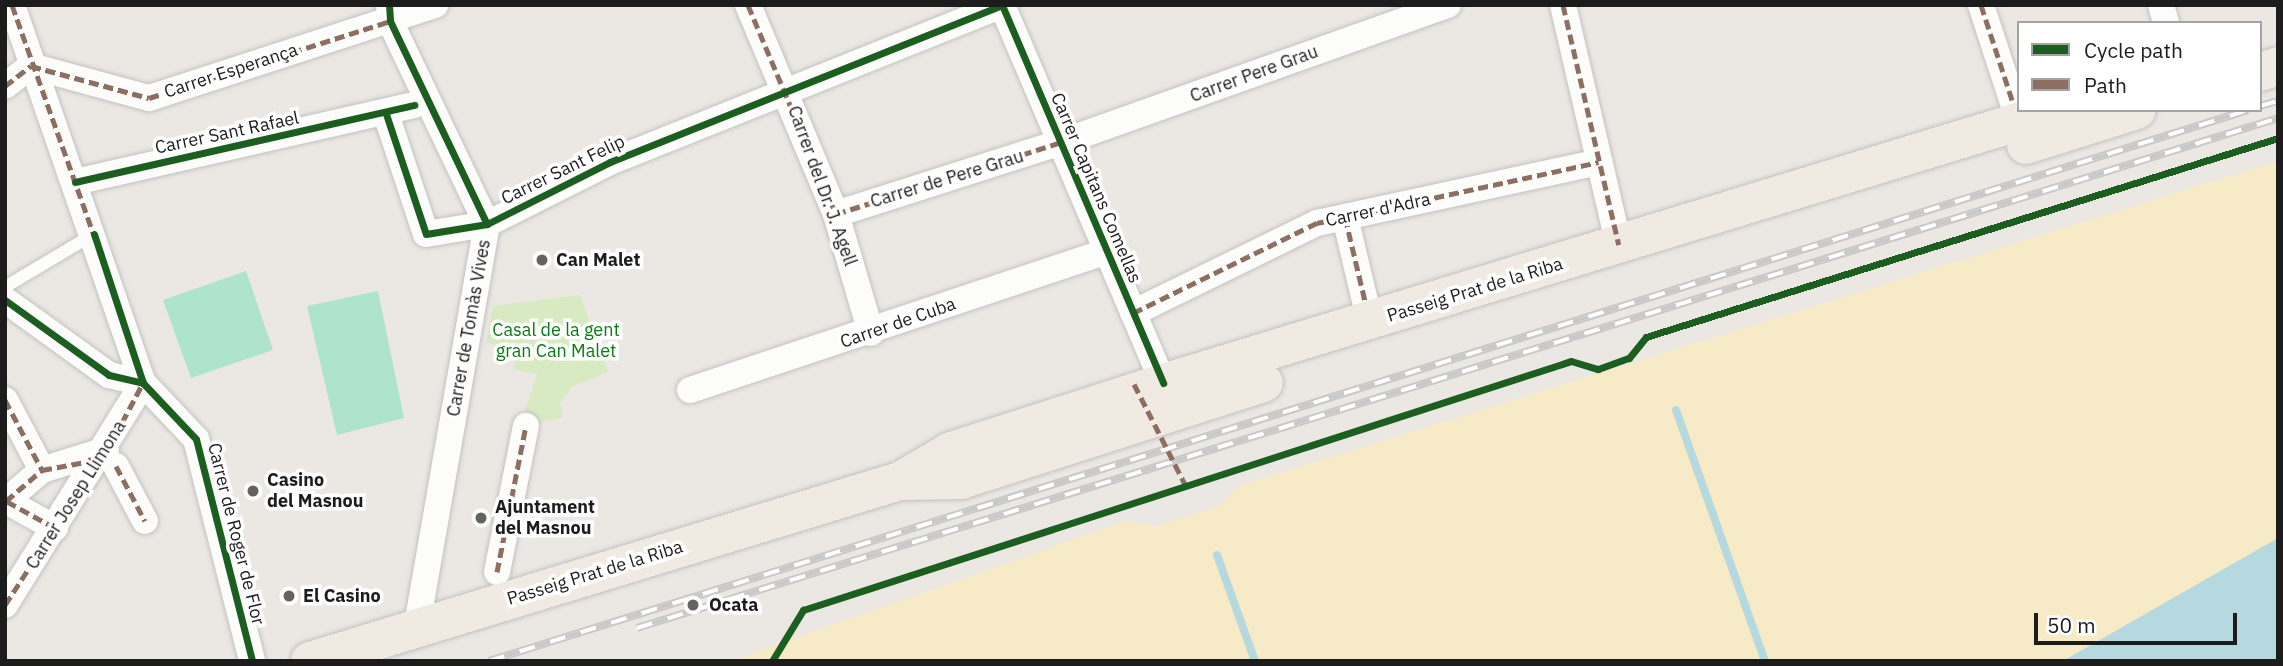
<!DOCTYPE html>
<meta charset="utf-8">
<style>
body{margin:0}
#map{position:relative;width:2283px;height:666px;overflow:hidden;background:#ebe8e4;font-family:"IBM Plex Sans",sans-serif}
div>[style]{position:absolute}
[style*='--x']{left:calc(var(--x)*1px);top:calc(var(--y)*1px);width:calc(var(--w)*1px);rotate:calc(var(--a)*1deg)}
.grass>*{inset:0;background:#d8eac1}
.sand>*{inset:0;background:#f6ebc6}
.pitch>*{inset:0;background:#ade4cb}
.water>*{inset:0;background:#b6d8df}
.stream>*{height:8px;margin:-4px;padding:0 4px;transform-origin:4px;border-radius:4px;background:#b6d8df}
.roads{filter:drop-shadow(0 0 2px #c3c2c0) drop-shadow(0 0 2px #c3c2c0)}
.lane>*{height:12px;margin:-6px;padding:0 6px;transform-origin:6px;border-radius:6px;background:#fcfcfb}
.street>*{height:26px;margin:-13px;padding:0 13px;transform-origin:13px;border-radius:13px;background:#fcfcfb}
.primary>*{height:38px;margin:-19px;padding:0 19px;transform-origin:19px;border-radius:19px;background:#f0eae3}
.rail>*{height:8px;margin-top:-4px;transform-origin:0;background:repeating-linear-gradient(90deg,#fff 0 16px,#c9c9c8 0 32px);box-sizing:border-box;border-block:2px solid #c9c9c8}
.quiet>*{height:5px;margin-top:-2.5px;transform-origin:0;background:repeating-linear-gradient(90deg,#8d6e63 0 10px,transparent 0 15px)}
.cycleway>*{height:7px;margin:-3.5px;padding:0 3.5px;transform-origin:3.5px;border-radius:3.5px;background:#1b5e20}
.dots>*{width:19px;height:19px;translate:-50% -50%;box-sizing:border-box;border:4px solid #fff;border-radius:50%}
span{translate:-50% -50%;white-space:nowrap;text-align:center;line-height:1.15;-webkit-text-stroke:7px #fff;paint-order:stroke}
.street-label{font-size:18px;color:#1c1c1c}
.poi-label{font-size:18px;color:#1c1c1c;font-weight:700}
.left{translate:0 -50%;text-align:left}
.park-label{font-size:18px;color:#087c0f}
.frame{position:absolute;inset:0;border:7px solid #1c1c1c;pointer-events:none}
.legend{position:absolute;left:2017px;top:21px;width:245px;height:91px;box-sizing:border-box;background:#fff;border:2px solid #a4a4a4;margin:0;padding:9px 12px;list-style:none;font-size:21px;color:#1c1c1c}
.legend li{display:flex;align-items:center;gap:14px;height:35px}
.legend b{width:35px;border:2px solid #a4a4a4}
.scale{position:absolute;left:2034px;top:613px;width:203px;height:32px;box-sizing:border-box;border:4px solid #1c1c1c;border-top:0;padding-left:9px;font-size:21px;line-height:24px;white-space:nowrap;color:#1c1c1c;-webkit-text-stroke:5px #fff;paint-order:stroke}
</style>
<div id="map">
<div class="grass">
<div style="clip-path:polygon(580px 295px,608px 372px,572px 387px,560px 403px,563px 417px,520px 427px,537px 374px,513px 369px,519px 349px,486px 343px,493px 306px)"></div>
</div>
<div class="sand">
<div style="clip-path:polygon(2278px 161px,2278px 538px,2063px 661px,731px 661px,1126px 521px,1157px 526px,1219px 506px,1239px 486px)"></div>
</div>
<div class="pitch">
<div style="clip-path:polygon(246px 271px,273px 350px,191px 378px,163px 300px)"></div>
<div style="clip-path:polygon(378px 291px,404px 418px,337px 435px,307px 306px)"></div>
</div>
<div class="water">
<div style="clip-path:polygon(2278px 538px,2278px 661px,2063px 661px)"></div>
</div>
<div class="stream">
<div style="--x:1676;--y:410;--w:266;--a:70.5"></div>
<div style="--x:1217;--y:555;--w:113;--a:70.3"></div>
</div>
<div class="roads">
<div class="lane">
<div style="--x:5;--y:287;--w:104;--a:-30.8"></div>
</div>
<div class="street">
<div style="--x:12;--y:5;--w:400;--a:70.9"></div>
<div style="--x:143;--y:383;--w:77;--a:46.6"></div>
<div style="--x:196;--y:439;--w:229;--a:75.8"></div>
<div style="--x:389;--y:5;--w:16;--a:86"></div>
<div style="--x:390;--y:21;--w:225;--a:64.5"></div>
<div style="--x:487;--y:224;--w:409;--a:99.9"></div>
<div style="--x:748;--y:5;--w:227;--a:67.2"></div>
<div style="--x:836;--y:214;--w:124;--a:73.6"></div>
<div style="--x:1002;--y:5;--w:411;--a:66.9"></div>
<div style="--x:1563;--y:5;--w:246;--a:76.9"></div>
<div style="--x:1981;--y:5;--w:100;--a:71.9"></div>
<div style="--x:2161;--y:5;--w:19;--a:74"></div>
<div style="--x:31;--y:66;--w:122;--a:15.2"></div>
<div style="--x:149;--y:98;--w:301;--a:-18"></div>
<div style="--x:5;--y:86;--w:33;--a:-38"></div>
<div style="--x:386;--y:114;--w:126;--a:71.6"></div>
<div style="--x:426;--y:234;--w:62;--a:-9.3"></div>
<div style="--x:487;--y:224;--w:138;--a:-26.8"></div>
<div style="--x:610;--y:162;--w:423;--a:-21.8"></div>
<div style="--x:75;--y:182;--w:348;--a:-12.8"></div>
<div style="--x:836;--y:214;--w:247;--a:-17.7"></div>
<div style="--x:1071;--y:139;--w:400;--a:-19.6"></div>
<div style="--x:1345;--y:217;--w:86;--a:76.6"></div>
<div style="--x:5;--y:300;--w:128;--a:35.8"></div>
<div style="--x:109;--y:375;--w:35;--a:13"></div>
<div style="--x:1133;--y:313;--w:205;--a:-26.1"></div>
<div style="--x:1317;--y:223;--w:288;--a:-12.2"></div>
<div style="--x:690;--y:390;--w:436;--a:-18.4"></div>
<div style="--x:5;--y:400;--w:79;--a:62.1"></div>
<div style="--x:116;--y:466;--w:62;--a:62.2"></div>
<div style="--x:55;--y:528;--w:56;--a:-151.1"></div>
<div style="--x:6;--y:501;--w:48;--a:-40.7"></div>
<div style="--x:42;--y:470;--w:67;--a:-17.4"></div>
<div style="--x:497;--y:572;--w:149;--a:-78.8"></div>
<div style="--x:5;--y:605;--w:261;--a:-58.1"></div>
</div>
<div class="primary">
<div style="--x:2260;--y:72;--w:19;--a:-18"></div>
<div style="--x:2026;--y:145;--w:116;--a:-17.5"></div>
<div style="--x:902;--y:481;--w:59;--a:-1"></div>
<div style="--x:961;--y:480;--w:318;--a:-17.8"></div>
<div style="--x:310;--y:661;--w:617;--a:-16.97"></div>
<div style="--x:900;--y:481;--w:59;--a:-30.5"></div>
<div style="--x:951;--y:451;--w:223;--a:-17.8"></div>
<div style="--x:1163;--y:383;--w:935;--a:-16.98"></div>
</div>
</div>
<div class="rail">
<div style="--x:2260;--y:106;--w:19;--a:-16"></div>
<div style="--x:637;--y:628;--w:1718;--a:-17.26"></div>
<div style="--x:489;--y:661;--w:1843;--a:-17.39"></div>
</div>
<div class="quiet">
<div style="--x:12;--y:5;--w:247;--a:70.4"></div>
<div style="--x:748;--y:5;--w:227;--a:67.2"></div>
<div style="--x:836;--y:214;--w:234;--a:-17.7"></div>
<div style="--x:1563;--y:5;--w:246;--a:76.9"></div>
<div style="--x:1981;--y:5;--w:100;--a:71.9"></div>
<div style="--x:31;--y:66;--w:122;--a:15.2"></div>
<div style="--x:149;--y:98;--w:253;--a:-17.7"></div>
<div style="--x:5;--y:86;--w:33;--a:-38"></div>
<div style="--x:1345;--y:217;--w:86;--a:76.6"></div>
<div style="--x:1133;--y:313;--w:205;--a:-26.1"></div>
<div style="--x:1317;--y:223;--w:288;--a:-12.2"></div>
<div style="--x:1134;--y:384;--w:119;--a:63"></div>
<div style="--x:5;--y:400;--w:79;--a:62.1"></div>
<div style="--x:116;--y:466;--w:62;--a:62.2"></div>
<div style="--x:497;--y:572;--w:149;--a:-78.8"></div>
<div style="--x:5;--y:605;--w:92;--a:-57"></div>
<div style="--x:55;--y:528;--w:56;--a:-151.1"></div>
<div style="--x:6;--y:501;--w:48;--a:-40.7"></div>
<div style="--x:42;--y:470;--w:44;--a:-10.5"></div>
<div style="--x:85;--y:462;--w:26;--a:-29"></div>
<div style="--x:108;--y:449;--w:75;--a:-62.1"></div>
</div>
<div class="cycleway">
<div style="--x:389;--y:5;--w:16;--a:86"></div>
<div style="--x:390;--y:21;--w:225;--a:64.5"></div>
<div style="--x:1002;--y:5;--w:411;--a:66.9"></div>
<div style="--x:386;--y:114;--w:126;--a:71.6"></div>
<div style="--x:426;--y:234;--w:62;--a:-9.3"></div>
<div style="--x:487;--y:224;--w:138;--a:-26.8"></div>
<div style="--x:610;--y:162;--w:423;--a:-21.8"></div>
<div style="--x:75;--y:182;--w:348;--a:-12.8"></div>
<div style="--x:94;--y:234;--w:157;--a:71.8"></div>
<div style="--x:143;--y:383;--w:77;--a:46.6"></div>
<div style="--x:196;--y:439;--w:229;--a:75.8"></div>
<div style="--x:5;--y:300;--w:128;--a:35.8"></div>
<div style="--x:109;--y:375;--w:35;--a:13"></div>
<div style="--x:772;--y:661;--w:60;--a:-58.7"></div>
<div style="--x:803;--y:610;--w:807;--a:-17.96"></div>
<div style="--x:1571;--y:361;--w:28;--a:17"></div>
<div style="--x:1598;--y:369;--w:33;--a:-20"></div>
<div style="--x:1629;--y:358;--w:27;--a:-51"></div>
<div style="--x:1646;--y:337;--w:663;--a:-17.48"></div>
</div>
<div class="dots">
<div style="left:542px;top:260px;background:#646362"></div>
<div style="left:253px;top:491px;background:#646362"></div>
<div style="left:481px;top:518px;background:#646362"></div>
<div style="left:289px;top:596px;background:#646362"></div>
<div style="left:693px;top:605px;background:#646362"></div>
</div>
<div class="street-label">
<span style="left:231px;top:71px;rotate:-18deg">Carrer Esperança</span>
<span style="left:1254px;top:74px;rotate:-20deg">Carrer Pere Grau</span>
<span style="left:227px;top:133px;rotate:-12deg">Carrer Sant Rafael</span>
<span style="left:563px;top:170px;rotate:-26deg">Carrer Sant Felip</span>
<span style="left:947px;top:179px;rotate:-17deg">Carrer de Pere Grau</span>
<span style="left:822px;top:186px;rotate:70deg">Carrer del Dr. J. Agell</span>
<span style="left:1096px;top:188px;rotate:67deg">Carrer Capitans Comellas</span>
<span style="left:1378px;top:210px;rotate:-12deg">Carrer d'Adra</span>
<span style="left:1475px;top:290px;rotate:-17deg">Passeig Prat de la Riba</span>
<span style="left:898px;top:323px;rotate:-19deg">Carrer de Cuba</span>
<span style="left:469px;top:328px;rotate:-80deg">Carrer de Tomàs Vives</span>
<span style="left:76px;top:495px;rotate:-58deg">Carrer Josep Llimona</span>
<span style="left:236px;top:534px;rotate:76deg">Carrer de Roger de Flor</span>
<span style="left:595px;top:573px;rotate:-17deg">Passeig Prat de la Riba</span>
</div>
<div class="poi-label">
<span class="left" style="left:556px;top:260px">Can Malet</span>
<span class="left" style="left:267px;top:491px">Casino<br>del Masnou</span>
<span class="left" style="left:495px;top:518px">Ajuntament<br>del Masnou</span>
<span class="left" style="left:303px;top:596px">El Casino</span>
<span class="left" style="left:709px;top:605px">Ocata</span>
</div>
<div class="park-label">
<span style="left:556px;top:341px">Casal de la gent<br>gran Can Malet</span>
</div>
<div class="frame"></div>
<ul class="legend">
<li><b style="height:9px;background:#1b5e20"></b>Cycle path</li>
<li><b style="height:9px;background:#8d6e63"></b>Path</li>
</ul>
<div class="scale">50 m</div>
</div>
